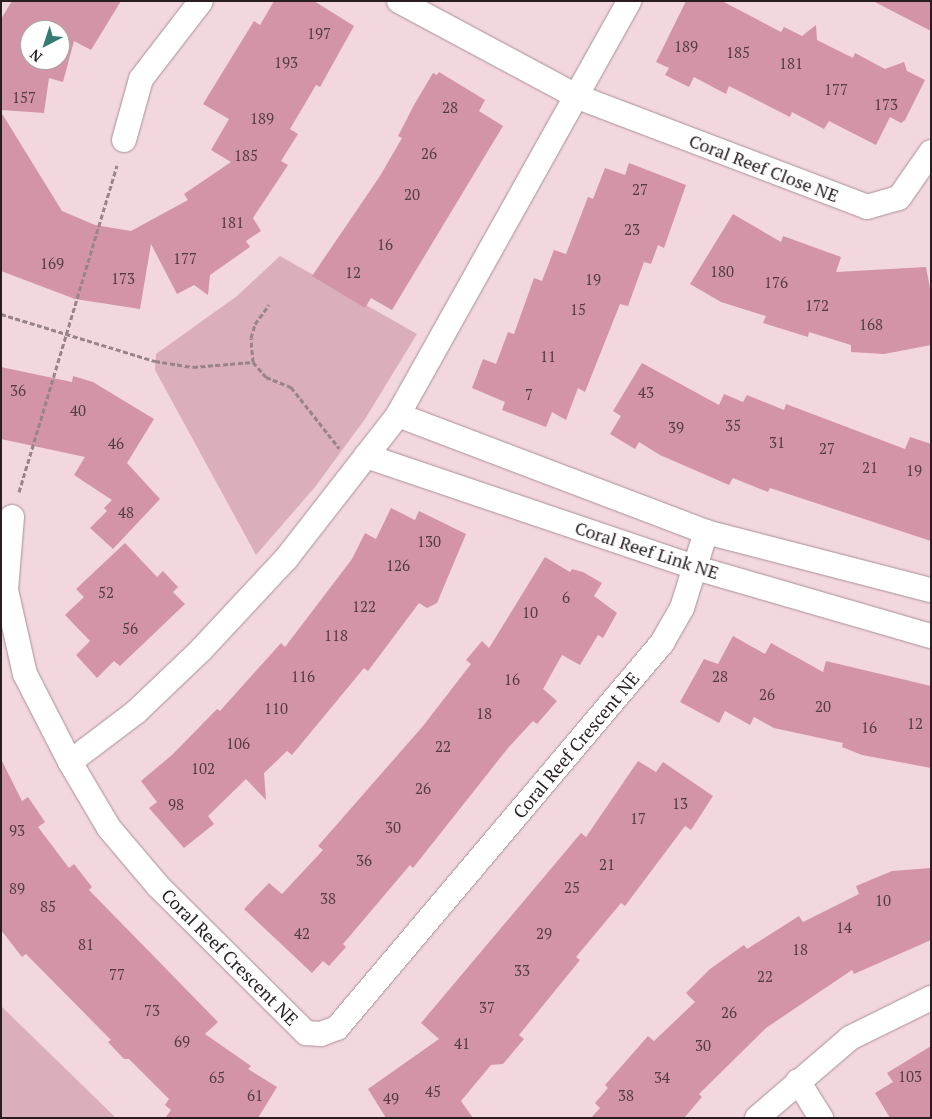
<!DOCTYPE html>
<style>
body{margin:0}
#map{position:relative;width:932px;height:1119px;overflow:hidden;background:#f3d7de;font-family:"PT Serif",serif}
div>[style]{position:absolute}
[style*='--x']{left:calc(var(--x)*1px);top:calc(var(--y)*1px);width:calc(var(--w)*1px);rotate:calc(var(--a)*1deg)}
.green>*{inset:0;background:#daaeba}
.building>*{inset:0;background:#d294a6}
.path>*{height:3px;margin-top:-1.5px;transform-origin:0;background:repeating-linear-gradient(90deg,#988489 0 5px,transparent 0 7.5px)}
.roads{filter:drop-shadow(0 0 1px #a98f96) drop-shadow(0 0 1px #a98f96)}
.street>*{height:24px;margin:-12px;padding:0 12px;transform-origin:12px;border-radius:12px;background:#fff}
span{translate:-50% -50%;white-space:nowrap;text-align:center;line-height:1.15;-webkit-text-stroke:4px #fff;paint-order:stroke}
.number-label{font-size:15px;color:#523c42}
.number-label span{-webkit-text-stroke-width:0}
.street-label{font-size:18px;color:#281e21}
.frame{position:absolute;inset:0;border:2px solid #281e21;pointer-events:none}
.north{position:absolute;left:20px;top:20px;width:50px;height:50px;box-sizing:border-box;background:#fff;border:1px solid #a9a5a6;border-radius:50%;rotate:220deg;font-size:14px;font-weight:700;line-height:20px;text-align:center;color:#281e21}
.north::after{content:'';display:block;margin:auto;width:18px;height:22px;background:#357b71;clip-path:polygon(50% 0,100% 100%,50% 72%,0 100%)}
</style>
<div id="map">
<div class="green">
<div style="clip-path:polygon(280px 256px,417px 334px,365px 419px,315px 487px,256px 555px,155px 370px,156px 354px,237px 296px)"></div>
<div style="clip-path:polygon(1px 1006px,116px 1118px,1px 1118px)"></div>
</div>
<div class="building">
<div style="clip-path:polygon(evenodd,12px 1px,121px 1px,91px 50px,74px 41px,63px 82px,49px 78px,44px 113px,1px 110px,1px 19px,12px 1px,30px 30px,60px 30px,60px 60px,30px 60px,30px 30px)"></div>
<div style="clip-path:polygon(274px 1px,314px 1px,354px 26px,320px 87px,316px 85px,290px 129px,298px 134px,281px 161px,288px 165px,253px 218px,261px 231px,246px 241px,250px 247px,210px 275px,208px 295px,194px 285px,177px 294px,151px 244px,140px 309px,75px 299px,1px 271px,1px 112px,62px 211px,95px 225px,131px 231px,188px 200px,184px 194px,231px 162px,211px 150px,229px 119px,203px 104px,254px 21px,260px 25px)"></div>
<div style="clip-path:polygon(686px 1px,722px 1px,781px 32px,784px 27px,802px 36px,816px 25px,817px 40px,853px 58px,855px 53px,885px 69px,904px 62px,907px 71px,925px 80px,905px 120px,901px 123px,890px 117px,876px 145px,829px 121px,824px 129px,792px 112px,790px 117px,729px 86px,726px 94px,694px 77px,689px 87px,665px 75px,669px 68px,656px 62px)"></div>
<div style="clip-path:polygon(873px 1px,931px 1px,931px 31px)"></div>
<div style="clip-path:polygon(439px 72px,485px 100px,479px 111px,503px 126px,392px 310px,371px 298px,365px 308px,312px 276px,380px 176px,402px 138px,398px 136px,414px 105px,433px 73px,437px 75px)"></div>
<div style="clip-path:polygon(629px 163px,686px 185px,664px 248px,658px 245px,651px 264px,644px 262px,628px 306px,620px 304px,585px 392px,578px 388px,566px 420px,552px 412px,546px 427px,502px 410px,505px 402px,472px 388px,483px 359px,496px 364px,508px 332px,514px 334px,534px 278px,542px 281px,554px 250px,566px 254px,588px 197px,593px 199px,605px 168px,625px 175px)"></div>
<div style="clip-path:polygon(733px 214px,781px 242px,783px 236px,841px 257px,836px 272px,926px 267px,931px 294px,931px 345px,884px 354px,851px 352px,851px 345px,809px 332px,808px 337px,763px 323px,766px 316px,721px 302px,690px 284px)"></div>
<div style="clip-path:polygon(642px 363px,719px 405px,724px 394px,743px 402px,747px 395px,784px 410px,786px 404px,905px 449px,910px 437px,931px 444px,931px 541px,770px 488px,768px 492px,733px 478px,729px 485px,660px 455px,639px 442px,635px 449px,610px 434px,621px 416px,613px 411px)"></div>
<div style="clip-path:polygon(1px 367px,72px 382px,73px 376px,93px 382px,154px 419px,127px 463px,160px 499px,113px 549px,90px 528px,107px 511px,104px 508px,112px 500px,74px 475px,85px 457px,1px 439px)"></div>
<div style="clip-path:polygon(391px 508px,415px 520px,419px 511px,466px 534px,437px 603px,427px 608px,419px 603px,368px 671px,364px 668px,292px 755px,287px 751px,264px 773px,266px 800px,246px 779px,208px 816px,214px 824px,184px 848px,149px 808px,157px 802px,141px 781px,173px 754px,217px 709px,220px 711px,281px 643px,285px 647px,352px 559px,365px 533px,376px 539px)"></div>
<div style="clip-path:polygon(125px 543px,157px 577px,163px 571px,178px 587px,173px 592px,185px 604px,120px 666px,114px 661px,97px 678px,76px 655px,90px 641px,65px 615px,84px 597px,76px 589px)"></div>
<div style="clip-path:polygon(545px 557px,570px 572px,572px 569px,583px 572px,602px 583px,594px 596px,617px 613px,603px 638px,598px 635px,580px 665px,562px 655px,543px 689px,557px 701px,537px 724px,533px 721px,508px 748px,413px 868px,410px 865px,343px 944px,346px 947px,329px 966px,323px 961px,312px 973px,244px 909px,269px 883px,282px 894px,323px 850px,318px 846px,423px 726px,471px 664px,466px 660px,482px 641px,489px 648px)"></div>
<div style="clip-path:polygon(733px 636px,765px 654px,771px 643px,823px 672px,826px 661px,931px 686px,931px 768px,862px 755px,842px 747px,843px 743px,774px 728px,754px 717px,750px 725px,725px 711px,719px 723px,680px 702px,704px 659px,718px 664px)"></div>
<div style="clip-path:polygon(1px 759px,22px 801px,28px 797px,45px 822px,38px 827px,69px 868px,74px 864px,92px 887px,89px 890px,218px 1022px,205px 1034px,251px 1066px,248px 1069px,277px 1087px,258px 1118px,165px 1118px,171px 1110px,165px 1105px,169px 1099px,129px 1059px,124px 1059px,108px 1042px,111px 1040px,26px 954px,22px 957px,1px 930px)"></div>
<div style="clip-path:polygon(638px 761px,656px 772px,663px 762px,713px 796px,691px 830px,685px 826px,625px 906px,621px 903px,576px 957px,580px 960px,519px 1035px,524px 1039px,503px 1064px,491px 1065px,461px 1101px,473px 1118px,386px 1118px,368px 1089px,439px 1039px,421px 1023px,581px 833px,586px 837px)"></div>
<div style="clip-path:polygon(931px 868px,931px 940px,854px 974px,852px 970px,766px 1028px,699px 1094px,702px 1097px,684px 1118px,591px 1118px,600px 1108px,595px 1103px,608px 1088px,605px 1085px,648px 1036px,654px 1041px,695px 1002px,686px 993px,710px 969px,744px 945px,747px 949px,799px 916px,803px 922px,859px 894px,856px 886px,892px 871px)"></div>
<div style="clip-path:polygon(931px 1046px,931px 1118px,890px 1118px,875px 1093px,893px 1082px,887px 1073px)"></div>
</div>
<div class="path">
<div style="--x:1;--y:314;--w:161;--a:17"></div>
<div style="--x:155;--y:361;--w:38;--a:9"></div>
<div style="--x:193;--y:367;--w:60;--a:-4.8"></div>
<div style="--x:253;--y:362;--w:20;--a:49"></div>
<div style="--x:266;--y:377;--w:27;--a:22"></div>
<div style="--x:291;--y:387;--w:78;--a:51.8"></div>
<div style="--x:253;--y:362;--w:24;--a:-95"></div>
<div style="--x:251;--y:338;--w:15;--a:-74"></div>
<div style="--x:255;--y:324;--w:24;--a:-54"></div>
<div style="--x:19;--y:492;--w:341;--a:-73.3"></div>
</div>
<div class="roads">
<div class="street">
<div style="--x:399;--y:1;--w:203;--a:28.2"></div>
<div style="--x:578;--y:97;--w:309;--a:20.8"></div>
<div style="--x:867;--y:207;--w:33;--a:-16"></div>
<div style="--x:899;--y:198;--w:56;--a:-55.2"></div>
<div style="--x:124;--y:140;--w:63;--a:-74.4"></div>
<div style="--x:141;--y:79;--w:98;--a:-52.4"></div>
<div style="--x:398;--y:415;--w:329;--a:20.8"></div>
<div style="--x:706;--y:532;--w:232;--a:14.5"></div>
<div style="--x:366;--y:456;--w:345;--a:18.7"></div>
<div style="--x:693;--y:567;--w:248;--a:16.2"></div>
<div style="--x:12;--y:517;--w:73;--a:94.7"></div>
<div style="--x:6;--y:590;--w:86;--a:77.3"></div>
<div style="--x:25;--y:674;--w:99;--a:62.9"></div>
<div style="--x:70;--y:762;--w:77;--a:59.4"></div>
<div style="--x:109;--y:828;--w:76;--a:49.8"></div>
<div style="--x:158;--y:886;--w:209;--a:44.8"></div>
<div style="--x:306;--y:1033;--w:15;--a:4"></div>
<div style="--x:321;--y:1034;--w:17;--a:-21"></div>
<div style="--x:337;--y:1028;--w:504;--a:-49.83"></div>
<div style="--x:662;--y:643;--w:40;--a:-60.3"></div>
<div style="--x:682;--y:608;--w:80;--a:-72.5"></div>
<div style="--x:70;--y:762;--w:83;--a:-37.1"></div>
<div style="--x:136;--y:712;--w:90;--a:-43.6"></div>
<div style="--x:201;--y:650;--w:125;--a:-47"></div>
<div style="--x:286;--y:559;--w:182;--a:-52.1"></div>
<div style="--x:398;--y:415;--w:474;--a:-60.8"></div>
<div style="--x:798;--y:1081;--w:44;--a:58.1"></div>
<div style="--x:757;--y:1118;--w:123;--a:-40.7"></div>
<div style="--x:850;--y:1038;--w:90;--a:-26.3"></div>
</div>
</div>
<div class="number-label">
<span style="left:319px;top:34px">197</span>
<span style="left:686px;top:47px">189</span>
<span style="left:738px;top:53px">185</span>
<span style="left:286px;top:63px">193</span>
<span style="left:791px;top:64px">181</span>
<span style="left:836px;top:90px">177</span>
<span style="left:24px;top:98px">157</span>
<span style="left:886px;top:105px">173</span>
<span style="left:450px;top:108px">28</span>
<span style="left:262px;top:119px">189</span>
<span style="left:429px;top:154px">26</span>
<span style="left:246px;top:156px">185</span>
<span style="left:640px;top:190px">27</span>
<span style="left:412px;top:195px">20</span>
<span style="left:232px;top:223px">181</span>
<span style="left:632px;top:230px">23</span>
<span style="left:385px;top:245px">16</span>
<span style="left:185px;top:259px">177</span>
<span style="left:52px;top:264px">169</span>
<span style="left:722px;top:272px">180</span>
<span style="left:353px;top:273px">12</span>
<span style="left:123px;top:279px">173</span>
<span style="left:593px;top:280px">19</span>
<span style="left:776px;top:283px">176</span>
<span style="left:817px;top:306px">172</span>
<span style="left:578px;top:310px">15</span>
<span style="left:871px;top:325px">168</span>
<span style="left:548px;top:357px">11</span>
<span style="left:18px;top:391px">36</span>
<span style="left:646px;top:393px">43</span>
<span style="left:529px;top:395px">7</span>
<span style="left:78px;top:411px">40</span>
<span style="left:733px;top:426px">35</span>
<span style="left:676px;top:428px">39</span>
<span style="left:777px;top:443px">31</span>
<span style="left:116px;top:444px">46</span>
<span style="left:827px;top:449px">27</span>
<span style="left:870px;top:468px">21</span>
<span style="left:914px;top:471px">19</span>
<span style="left:126px;top:513px">48</span>
<span style="left:429px;top:542px">130</span>
<span style="left:398px;top:566px">126</span>
<span style="left:106px;top:593px">52</span>
<span style="left:566px;top:598px">6</span>
<span style="left:364px;top:607px">122</span>
<span style="left:530px;top:613px">10</span>
<span style="left:130px;top:629px">56</span>
<span style="left:336px;top:636px">118</span>
<span style="left:303px;top:677px">116</span>
<span style="left:720px;top:677px">28</span>
<span style="left:512px;top:680px">16</span>
<span style="left:767px;top:695px">26</span>
<span style="left:823px;top:707px">20</span>
<span style="left:276px;top:709px">110</span>
<span style="left:484px;top:714px">18</span>
<span style="left:915px;top:724px">12</span>
<span style="left:869px;top:728px">16</span>
<span style="left:238px;top:744px">106</span>
<span style="left:443px;top:747px">22</span>
<span style="left:203px;top:769px">102</span>
<span style="left:423px;top:789px">26</span>
<span style="left:680px;top:804px">13</span>
<span style="left:176px;top:805px">98</span>
<span style="left:638px;top:819px">17</span>
<span style="left:393px;top:828px">30</span>
<span style="left:17px;top:831px">93</span>
<span style="left:364px;top:861px">36</span>
<span style="left:607px;top:865px">21</span>
<span style="left:572px;top:888px">25</span>
<span style="left:17px;top:889px">89</span>
<span style="left:328px;top:899px">38</span>
<span style="left:883px;top:901px">10</span>
<span style="left:48px;top:907px">85</span>
<span style="left:844px;top:928px">14</span>
<span style="left:302px;top:934px">42</span>
<span style="left:544px;top:934px">29</span>
<span style="left:86px;top:945px">81</span>
<span style="left:800px;top:950px">18</span>
<span style="left:522px;top:971px">33</span>
<span style="left:117px;top:975px">77</span>
<span style="left:765px;top:977px">22</span>
<span style="left:487px;top:1008px">37</span>
<span style="left:152px;top:1011px">73</span>
<span style="left:729px;top:1013px">26</span>
<span style="left:182px;top:1042px">69</span>
<span style="left:462px;top:1044px">41</span>
<span style="left:703px;top:1046px">30</span>
<span style="left:910px;top:1077px">103</span>
<span style="left:217px;top:1078px">65</span>
<span style="left:662px;top:1078px">34</span>
<span style="left:433px;top:1092px">45</span>
<span style="left:255px;top:1096px">61</span>
<span style="left:626px;top:1096px">38</span>
<span style="left:391px;top:1099px">49</span>
</div>
<div class="street-label">
<span style="left:764px;top:168px;rotate:21deg">Coral Reef Close NE</span>
<span style="left:647px;top:550px;rotate:18deg">Coral Reef Link NE</span>
<span style="left:576px;top:745px;rotate:-50deg">Coral Reef Crescent NE</span>
<span style="left:230px;top:957px;rotate:45deg">Coral Reef Crescent NE</span>
</div>
<div class="frame"></div>
<div class="north">N</div>
</div>
